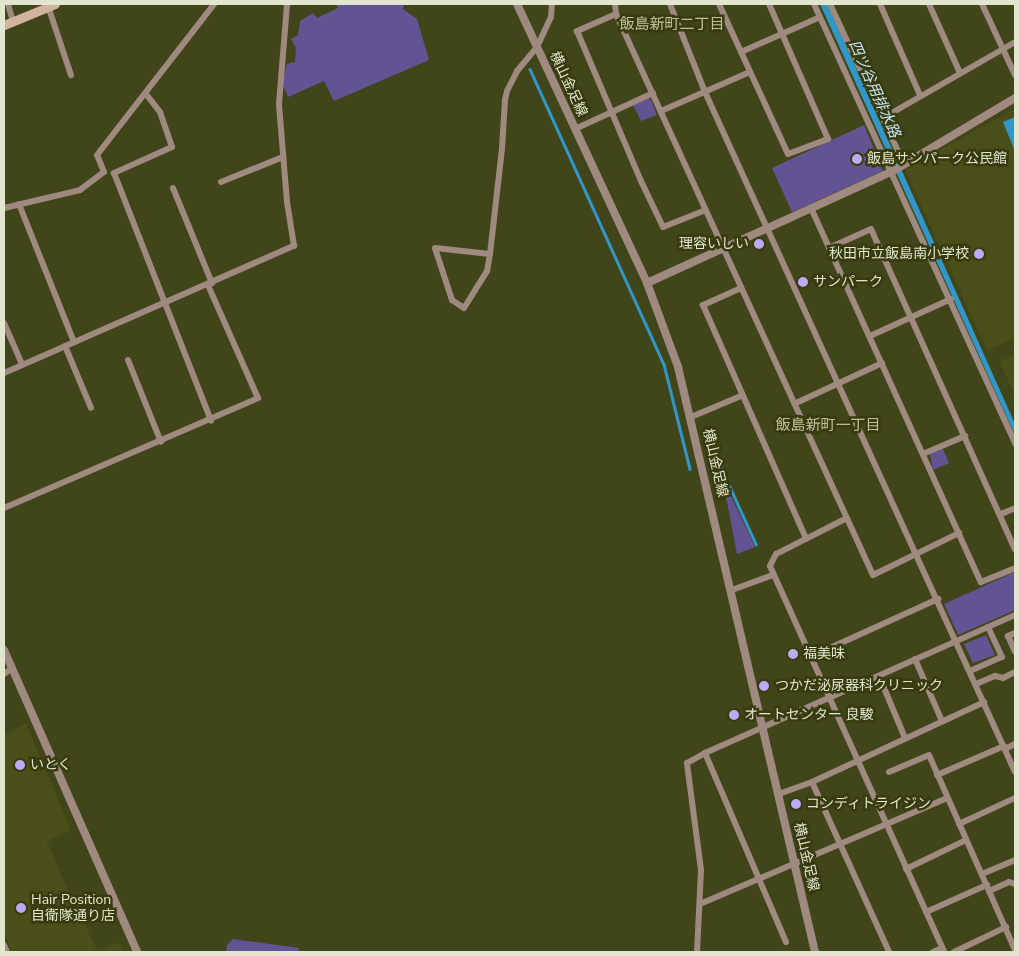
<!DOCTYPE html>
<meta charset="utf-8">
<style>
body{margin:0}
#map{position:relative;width:1019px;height:956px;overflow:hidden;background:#41461a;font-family:"Nunito Sans","Noto Sans JP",sans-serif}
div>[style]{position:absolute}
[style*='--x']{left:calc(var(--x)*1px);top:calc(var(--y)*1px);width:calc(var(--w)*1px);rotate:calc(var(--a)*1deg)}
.built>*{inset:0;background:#4a4f1a}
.green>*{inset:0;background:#635392}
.water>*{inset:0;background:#3197c8}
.stream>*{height:2.5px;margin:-1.25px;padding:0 1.25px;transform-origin:1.25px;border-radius:1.25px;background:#3197c8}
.minor>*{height:6px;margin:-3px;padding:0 3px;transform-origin:3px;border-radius:3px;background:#9e8a7e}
.tertiary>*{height:8px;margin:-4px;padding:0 4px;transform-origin:4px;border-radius:4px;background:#9e8a7e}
.secondary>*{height:9px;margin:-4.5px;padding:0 4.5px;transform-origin:4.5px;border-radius:4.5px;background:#d1b39f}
.dots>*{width:14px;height:14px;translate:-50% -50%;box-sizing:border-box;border:2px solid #373b0e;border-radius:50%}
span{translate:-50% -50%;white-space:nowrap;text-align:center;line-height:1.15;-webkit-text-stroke:5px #373b0e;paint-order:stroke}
.street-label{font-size:14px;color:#e2e6ce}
.poi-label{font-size:14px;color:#e2e6ce}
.left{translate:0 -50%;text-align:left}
.right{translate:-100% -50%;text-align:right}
.neighbourhood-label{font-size:15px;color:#bcc393}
.water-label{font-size:15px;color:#c7e1f1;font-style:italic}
.frame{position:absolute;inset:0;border:5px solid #e2e6ce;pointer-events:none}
</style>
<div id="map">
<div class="built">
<div style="clip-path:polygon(1014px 109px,1015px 338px,987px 351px,905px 169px)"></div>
<div style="clip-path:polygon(1015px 355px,1015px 397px,1000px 361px)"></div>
<div style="clip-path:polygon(26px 724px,71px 830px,47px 841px,72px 899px,97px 889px,102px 899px,78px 909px,97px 951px,120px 942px,124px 952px,12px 952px,4px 933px,4px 735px)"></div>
</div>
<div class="green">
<div style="clip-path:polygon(336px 4px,404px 4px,403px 9px,417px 19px,429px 60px,334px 101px,324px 81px,288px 97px,282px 83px,287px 64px,295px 62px,296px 48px,291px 39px,298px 35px,300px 21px,313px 13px,317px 18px,338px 8px)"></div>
<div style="clip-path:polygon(647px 98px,651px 100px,657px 115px,641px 121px,633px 105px)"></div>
<div style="clip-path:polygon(864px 125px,883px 171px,792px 212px,772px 168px)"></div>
<div style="clip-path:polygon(943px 449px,949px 463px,933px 470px,930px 454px)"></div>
<div style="clip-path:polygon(728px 490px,755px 547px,737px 554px,725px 491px)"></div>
<div style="clip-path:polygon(1015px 572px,1015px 610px,958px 635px,944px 604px)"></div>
<div style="clip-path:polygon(986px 635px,995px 655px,973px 663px,964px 644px)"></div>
<div style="clip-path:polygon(233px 939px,299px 948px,299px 952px,226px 952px,227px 945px)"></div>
</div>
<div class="water">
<div style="clip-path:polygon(820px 4px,827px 4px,843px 39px,1015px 424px,1015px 435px)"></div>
<div style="clip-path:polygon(1015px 117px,1015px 148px,1014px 149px,1003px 122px)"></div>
</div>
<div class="stream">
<div style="--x:530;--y:69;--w:324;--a:65.6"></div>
<div style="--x:664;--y:364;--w:108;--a:76.1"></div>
<div style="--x:721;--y:467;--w:85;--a:65.6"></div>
</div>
<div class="minor">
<div style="--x:8;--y:4;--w:18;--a:74"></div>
<div style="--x:615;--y:4;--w:10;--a:84"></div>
<div style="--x:616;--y:14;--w:617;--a:65.39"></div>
<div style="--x:873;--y:575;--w:96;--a:-26"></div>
<div style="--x:670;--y:4;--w:95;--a:68.3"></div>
<div style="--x:705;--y:92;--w:747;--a:65.49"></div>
<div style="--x:719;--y:4;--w:165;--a:65.3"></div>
<div style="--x:788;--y:154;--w:43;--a:-20.6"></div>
<div style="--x:828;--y:139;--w:147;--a:-113.6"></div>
<div style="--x:814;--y:4;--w:484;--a:65.4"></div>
<div style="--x:830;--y:4;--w:176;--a:65.2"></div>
<div style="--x:880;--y:4;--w:99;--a:66.3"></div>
<div style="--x:929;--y:4;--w:76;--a:65.8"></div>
<div style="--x:982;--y:4;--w:78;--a:65.1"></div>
<div style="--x:48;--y:6;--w:73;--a:71.6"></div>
<div style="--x:616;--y:14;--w:43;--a:156.4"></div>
<div style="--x:577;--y:31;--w:163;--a:66.9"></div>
<div style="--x:641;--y:181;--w:51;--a:64.4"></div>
<div style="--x:663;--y:227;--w:46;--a:-21.6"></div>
<div style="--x:741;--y:52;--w:86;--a:-23.9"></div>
<div style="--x:146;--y:94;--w:23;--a:52"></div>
<div style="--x:160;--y:112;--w:37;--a:71"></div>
<div style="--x:172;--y:147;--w:64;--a:155.9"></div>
<div style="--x:114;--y:173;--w:266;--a:68.6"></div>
<div style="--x:661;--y:111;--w:97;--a:-23.7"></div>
<div style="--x:883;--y:118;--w:152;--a:-29.9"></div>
<div style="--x:575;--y:129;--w:86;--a:-24.8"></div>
<div style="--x:221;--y:182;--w:67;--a:-22"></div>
<div style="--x:173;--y:188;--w:103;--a:67.7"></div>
<div style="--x:19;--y:204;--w:149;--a:68.3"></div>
<div style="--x:4;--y:208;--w:78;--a:-13.3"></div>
<div style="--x:80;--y:190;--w:30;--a:-37"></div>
<div style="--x:104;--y:172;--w:18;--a:-112"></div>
<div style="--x:97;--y:155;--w:191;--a:-52.2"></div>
<div style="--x:811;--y:208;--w:411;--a:65.6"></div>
<div style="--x:981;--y:582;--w:37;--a:-22"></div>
<div style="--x:829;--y:248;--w:46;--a:-24.3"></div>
<div style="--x:871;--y:229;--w:351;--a:65.8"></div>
<div style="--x:490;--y:254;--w:55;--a:-173.8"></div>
<div style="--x:435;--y:248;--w:55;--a:71.9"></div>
<div style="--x:452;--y:300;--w:14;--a:34"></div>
<div style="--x:464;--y:308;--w:44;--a:-58.1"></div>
<div style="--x:487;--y:271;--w:17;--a:-80"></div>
<div style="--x:490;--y:254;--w:107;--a:-83.5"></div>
<div style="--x:502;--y:148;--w:48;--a:-86.4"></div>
<div style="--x:505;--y:100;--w:9;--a:-77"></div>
<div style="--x:507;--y:91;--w:22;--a:-63"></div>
<div style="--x:517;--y:71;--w:31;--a:-50"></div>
<div style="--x:537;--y:47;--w:33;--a:-65"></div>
<div style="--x:551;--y:17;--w:13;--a:-86"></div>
<div style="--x:741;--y:288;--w:42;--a:155.9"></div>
<div style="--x:703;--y:305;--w:255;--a:66.2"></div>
<div style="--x:4;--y:323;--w:45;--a:66.3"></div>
<div style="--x:870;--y:336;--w:89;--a:-24.6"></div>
<div style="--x:65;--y:346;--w:67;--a:67.2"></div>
<div style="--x:128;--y:360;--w:88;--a:68.1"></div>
<div style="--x:4;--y:373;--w:317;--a:-23.7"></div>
<div style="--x:294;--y:246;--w:45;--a:-99"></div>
<div style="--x:287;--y:202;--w:98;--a:-94.7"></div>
<div style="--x:279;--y:104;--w:100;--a:-85.4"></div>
<div style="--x:796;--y:403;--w:95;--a:-24.9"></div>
<div style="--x:691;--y:417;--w:54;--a:-22.8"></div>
<div style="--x:923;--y:454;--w:46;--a:-23.2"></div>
<div style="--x:4;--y:508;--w:277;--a:-23.4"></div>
<div style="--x:258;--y:398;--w:124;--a:-113.9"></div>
<div style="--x:1001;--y:514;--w:15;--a:-23"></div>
<div style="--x:845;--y:519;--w:77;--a:153.1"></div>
<div style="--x:776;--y:554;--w:13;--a:117"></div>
<div style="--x:770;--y:566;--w:423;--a:65.7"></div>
<div style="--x:732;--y:590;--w:44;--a:-20.1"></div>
<div style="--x:1015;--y:633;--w:8;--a:157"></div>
<div style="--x:1008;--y:636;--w:17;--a:66"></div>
<div style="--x:810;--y:657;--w:141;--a:-24.4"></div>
<div style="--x:915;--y:659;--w:68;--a:66.5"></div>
<div style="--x:970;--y:671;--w:35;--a:-24"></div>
<div style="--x:1002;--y:657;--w:33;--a:-115"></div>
<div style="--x:4;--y:674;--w:9;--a:-36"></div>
<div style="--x:879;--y:676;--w:67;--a:67.2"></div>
<div style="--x:976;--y:684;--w:21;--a:-23"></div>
<div style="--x:995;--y:676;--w:8;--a:14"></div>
<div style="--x:1003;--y:678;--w:13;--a:-27"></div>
<div style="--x:1005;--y:749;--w:11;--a:-27"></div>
<div style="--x:889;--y:772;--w:43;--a:-23"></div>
<div style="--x:929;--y:755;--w:213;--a:66.2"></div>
<div style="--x:937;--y:775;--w:73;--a:-23.4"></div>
<div style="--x:812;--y:782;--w:190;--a:-24.9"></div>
<div style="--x:779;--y:794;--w:35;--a:-20"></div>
<div style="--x:812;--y:782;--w:187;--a:65.6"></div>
<div style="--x:959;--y:824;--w:62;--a:-24.9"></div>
<div style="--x:906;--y:869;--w:67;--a:-25.8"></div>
<div style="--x:982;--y:874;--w:36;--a:-23"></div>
<div style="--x:989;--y:891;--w:22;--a:-24"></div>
<div style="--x:1009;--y:882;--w:6;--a:18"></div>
<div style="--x:700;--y:904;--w:269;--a:-23.2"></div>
<div style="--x:926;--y:912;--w:67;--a:-23.9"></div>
<div style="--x:786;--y:942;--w:206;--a:-113.2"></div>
<div style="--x:705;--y:753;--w:339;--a:-24"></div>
<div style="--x:4;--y:945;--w:8;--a:67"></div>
<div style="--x:697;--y:952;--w:82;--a:-87.2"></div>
<div style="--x:701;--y:870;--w:108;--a:-97.5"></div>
<div style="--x:687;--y:763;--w:21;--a:-29"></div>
<div style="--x:933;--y:952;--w:10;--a:-24"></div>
<div style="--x:954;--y:952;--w:58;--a:-25.7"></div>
</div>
<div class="tertiary">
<div style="--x:517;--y:4;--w:308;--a:65"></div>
<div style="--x:647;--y:283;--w:90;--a:69.7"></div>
<div style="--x:678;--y:367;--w:601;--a:76.82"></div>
<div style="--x:647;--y:283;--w:270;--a:-24.5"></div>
<div style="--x:893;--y:171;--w:142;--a:-30.9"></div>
<div style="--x:4;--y:650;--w:330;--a:66.2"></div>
</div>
<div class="secondary">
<div style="--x:4;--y:25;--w:55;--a:-22.4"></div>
</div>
<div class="dots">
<div style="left:857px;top:159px;background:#bbaaf6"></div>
<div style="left:759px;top:244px;background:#bbaaf6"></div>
<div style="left:979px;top:254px;background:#bbaaf6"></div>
<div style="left:803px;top:282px;background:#bbaaf6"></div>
<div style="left:793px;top:654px;background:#bbaaf6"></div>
<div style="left:764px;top:686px;background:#bbaaf6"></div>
<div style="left:734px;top:715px;background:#bbaaf6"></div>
<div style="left:20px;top:765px;background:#bbaaf6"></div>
<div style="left:796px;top:804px;background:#bbaaf6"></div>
<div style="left:21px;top:908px;background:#bbaaf6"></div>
</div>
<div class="street-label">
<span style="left:568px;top:84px;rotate:65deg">横山金足線</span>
<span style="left:715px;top:463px;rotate:77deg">横山金足線</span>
<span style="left:806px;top:857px;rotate:77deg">横山金足線</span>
</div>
<div class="poi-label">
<span class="left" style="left:867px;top:159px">飯島サンパーク公民館</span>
<span class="right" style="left:749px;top:244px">理容いしい</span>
<span class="right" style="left:969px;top:254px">秋田市立飯島南小学校</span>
<span class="left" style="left:813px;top:282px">サンパーク</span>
<span class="left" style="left:803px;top:654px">福美味</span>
<span class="left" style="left:775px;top:686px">つかだ泌尿器科クリニック</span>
<span class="left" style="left:744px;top:715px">オートセンター 良駿</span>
<span class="left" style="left:30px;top:765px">いとく</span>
<span class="left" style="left:806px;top:804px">コンディトライジン</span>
<span class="left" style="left:31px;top:908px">Hair Position<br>自衛隊通り店</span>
</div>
<div class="neighbourhood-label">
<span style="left:672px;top:25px">飯島新町二丁目</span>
<span style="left:828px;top:426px">飯島新町一丁目</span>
</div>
<div class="water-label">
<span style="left:874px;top:89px;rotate:66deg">四ツ谷用排水路</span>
</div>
<div class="frame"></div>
</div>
